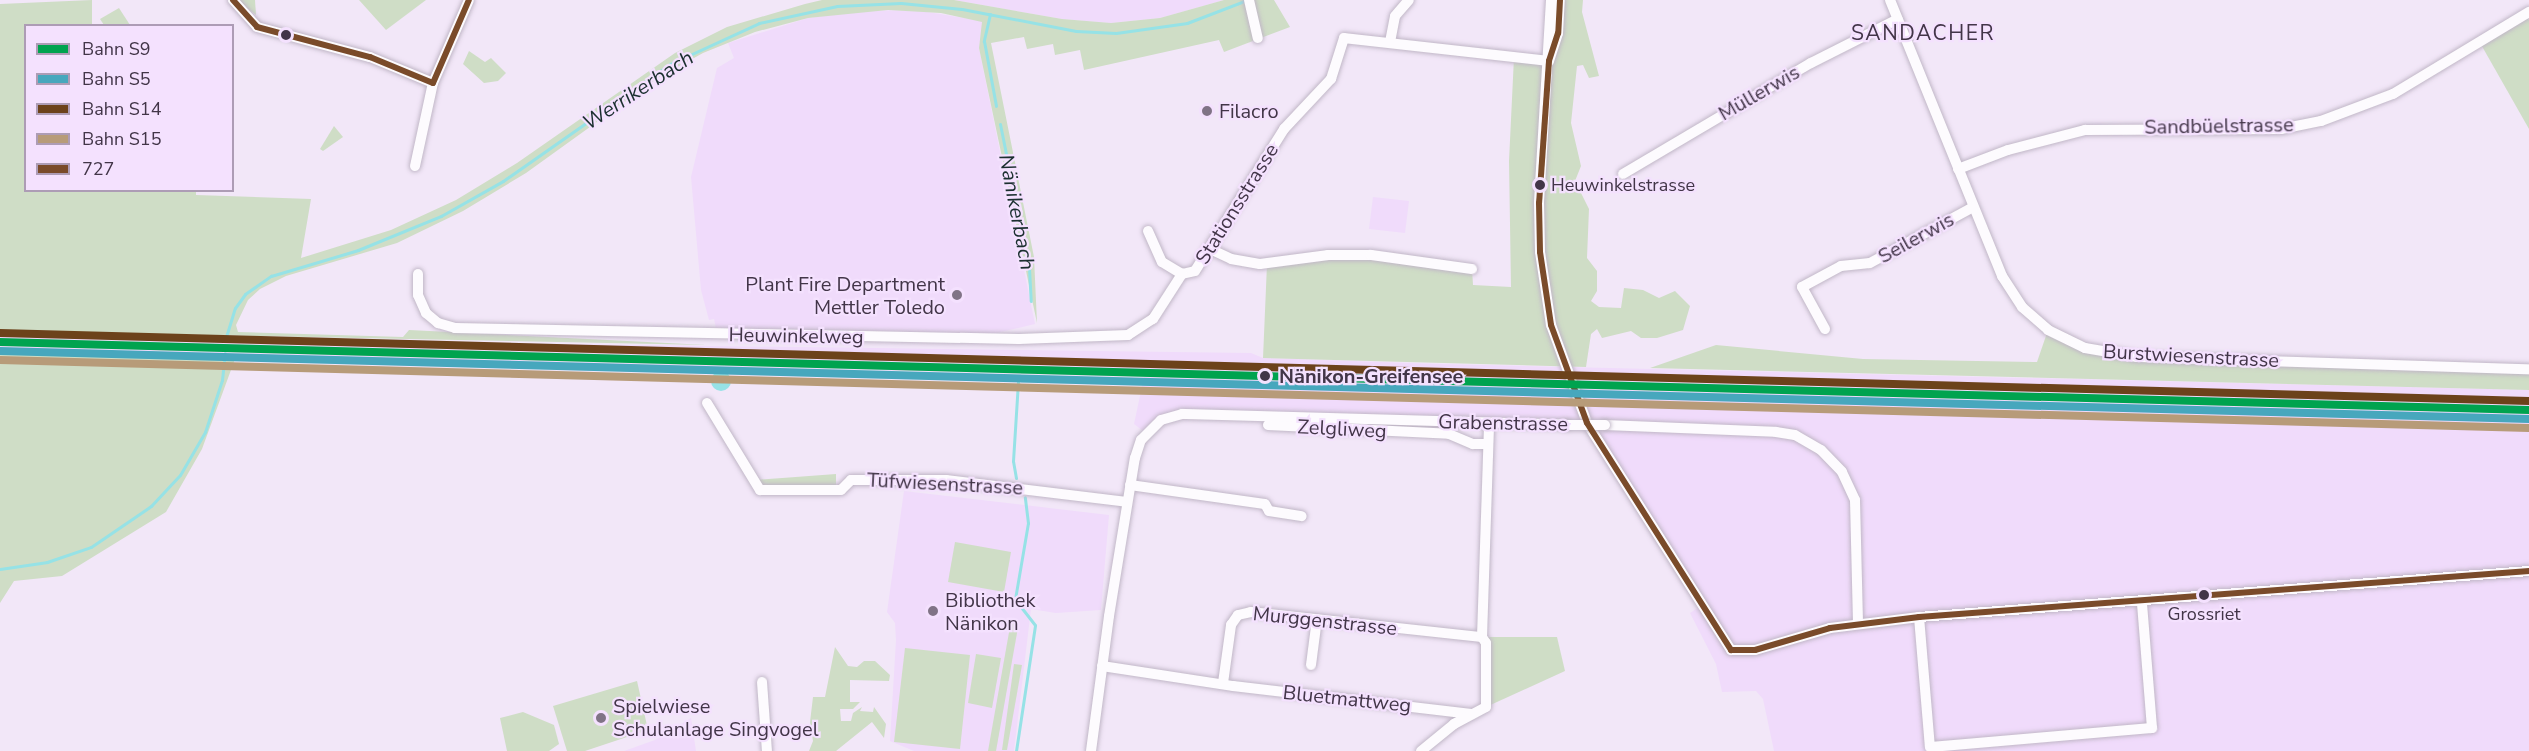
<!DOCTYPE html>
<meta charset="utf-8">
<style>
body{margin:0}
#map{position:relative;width:2529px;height:751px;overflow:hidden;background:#f2e7f8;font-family:"Nunito Sans",sans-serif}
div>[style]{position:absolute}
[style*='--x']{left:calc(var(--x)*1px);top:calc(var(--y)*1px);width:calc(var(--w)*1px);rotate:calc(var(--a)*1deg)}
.built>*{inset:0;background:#f0dbfb}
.green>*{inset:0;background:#cfddc6}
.water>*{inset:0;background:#96e2e6}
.round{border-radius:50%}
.stream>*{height:3px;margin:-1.5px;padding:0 1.5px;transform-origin:1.5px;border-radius:1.5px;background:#96e2e6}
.roads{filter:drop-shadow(0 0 2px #c1b7c7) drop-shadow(0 0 2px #c1b7c7)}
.minor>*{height:10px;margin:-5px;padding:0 5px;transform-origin:5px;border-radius:5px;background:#fdfbfe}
.bridges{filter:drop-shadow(0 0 2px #c1b7c7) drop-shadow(0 0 2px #c1b7c7)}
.minor-bridge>*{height:10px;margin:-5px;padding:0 5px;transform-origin:5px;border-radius:5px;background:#fdfbfe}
.bus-1>*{height:6px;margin:-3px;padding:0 3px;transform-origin:3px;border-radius:3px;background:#7a4b2a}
.rail-1>*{height:8px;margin:-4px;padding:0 4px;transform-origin:4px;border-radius:4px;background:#00a34f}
.rail-2>*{height:8px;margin:-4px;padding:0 4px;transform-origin:4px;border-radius:4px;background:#47a7bd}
.rail-3>*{height:8px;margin:-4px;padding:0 4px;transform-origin:4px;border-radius:4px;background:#6c421b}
.rail-4>*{height:8px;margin:-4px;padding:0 4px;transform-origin:4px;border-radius:4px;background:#b79b79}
.dots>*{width:16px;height:16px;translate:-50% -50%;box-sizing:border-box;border:3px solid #f4e1fe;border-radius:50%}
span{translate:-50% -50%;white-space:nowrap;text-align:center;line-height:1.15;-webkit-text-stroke:4.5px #f4e1fe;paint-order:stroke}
.bus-label{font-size:18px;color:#423548}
.left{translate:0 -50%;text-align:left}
.street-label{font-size:20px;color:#423548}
.poi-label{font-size:20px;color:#423548}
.right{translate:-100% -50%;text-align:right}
.stop-label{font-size:20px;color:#423548;font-weight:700}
.neighbourhood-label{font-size:21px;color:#423548;letter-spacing:1.5px}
.water-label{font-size:21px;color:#1b2f2f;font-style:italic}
.legend{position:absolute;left:24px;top:24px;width:210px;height:168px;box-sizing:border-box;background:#f4e1fe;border:2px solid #ad9cb5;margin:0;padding:8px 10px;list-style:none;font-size:18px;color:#423548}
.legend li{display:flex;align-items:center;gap:12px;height:30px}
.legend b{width:30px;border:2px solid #ad9cb5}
</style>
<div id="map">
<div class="built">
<div style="clip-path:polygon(954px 0,1224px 0,1160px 18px,1111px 23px,1062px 19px)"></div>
<div style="clip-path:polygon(915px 10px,983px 21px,979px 48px,1035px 324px,983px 336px,716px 328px,714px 319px,709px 320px,701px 290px,691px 177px,717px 68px,734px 58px,728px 43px,808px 18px,861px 11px)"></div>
<div style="clip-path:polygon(1373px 197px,1409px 201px,1405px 233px,1369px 229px)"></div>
<div style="clip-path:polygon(0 331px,408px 342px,1251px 353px,1263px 358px,1441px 364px,2529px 390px,2529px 751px,1774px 751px,1763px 699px,1756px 691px,1722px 692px,1716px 664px,1690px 613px,1702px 605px,1586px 423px,1182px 414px,1146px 433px,1134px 424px,1144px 377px,707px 366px,359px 362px,0 350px)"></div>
<div style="clip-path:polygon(904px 491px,1109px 515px,1101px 610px,1056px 613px,1031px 609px,1014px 751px,914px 751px,890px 741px,896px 640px,895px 623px,887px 612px)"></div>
<div style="clip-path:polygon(691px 718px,696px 751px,624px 751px,655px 740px)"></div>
</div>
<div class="green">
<div style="clip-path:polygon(92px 0,92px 25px,26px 26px,26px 190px,196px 190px,196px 195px,311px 199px,301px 258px,391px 230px,456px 200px,517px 163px,675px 53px,727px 27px,805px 4px,822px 0,954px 0,1062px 19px,1111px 23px,1160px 18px,1224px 0,1274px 0,1290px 27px,1224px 52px,1219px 40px,1084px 70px,1080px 50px,1055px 55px,1053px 44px,1027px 49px,1024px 37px,991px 43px,1034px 257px,1037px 323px,979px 48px,982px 22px,941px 13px,888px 10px,808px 18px,755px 32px,703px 53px,658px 78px,526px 173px,463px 211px,397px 243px,286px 276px,260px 289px,248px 300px,236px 325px,238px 332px,403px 337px,409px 330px,707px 345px,0 331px,0 4px)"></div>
<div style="clip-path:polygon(240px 0,255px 0,256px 15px,244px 6px)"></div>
<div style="clip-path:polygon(359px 0,426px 0,386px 30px)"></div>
<div style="clip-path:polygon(1560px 0,1583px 0,1582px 12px,1599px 76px,1589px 78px,1583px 65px,1577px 66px,1571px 123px,1581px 166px,1575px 181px,1589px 209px,1587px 258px,1597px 271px,1597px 291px,1591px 301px,1599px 307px,1621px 308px,1624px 288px,1643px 290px,1659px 298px,1675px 291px,1690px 306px,1683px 330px,1657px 338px,1641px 338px,1631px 331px,1602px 338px,1597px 329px,1591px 334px,1586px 367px,1263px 358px,1267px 264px,1328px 255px,1472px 269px,1473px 285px,1511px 287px,1509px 161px,1514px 57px,1549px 61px)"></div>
<div style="clip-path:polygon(119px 8px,130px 25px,104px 25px,100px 19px)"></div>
<div style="clip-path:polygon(2523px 15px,2529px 20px,2529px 129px,2479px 41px)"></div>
<div style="clip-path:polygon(469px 51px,485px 62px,491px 58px,506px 73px,498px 81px,484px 83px,463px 64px)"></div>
<div style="clip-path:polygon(334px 126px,343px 137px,323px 151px,320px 149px)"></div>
<div style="clip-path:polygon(2048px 330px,2097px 351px,2529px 369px,2529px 390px,1650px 368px,1716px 345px,1863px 359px,2037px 362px)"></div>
<div style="clip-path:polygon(0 350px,235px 359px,202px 449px,166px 512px,62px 576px,14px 581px,0 603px)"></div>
<div style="clip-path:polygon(836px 474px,836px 490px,760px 490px,754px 480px)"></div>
<div style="clip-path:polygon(955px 542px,1011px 552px,1004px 592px,948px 582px)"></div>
<div style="clip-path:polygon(1011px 621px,1019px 622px,996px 751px,988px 751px)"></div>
<div style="clip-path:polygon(1482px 637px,1557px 637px,1565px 671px,1486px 707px)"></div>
<div style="clip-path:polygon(835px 647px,848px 666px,857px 667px,864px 661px,875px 661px,890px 675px,889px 681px,850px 680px,850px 702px,860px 702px,853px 709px,840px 709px,841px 721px,851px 721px,853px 713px,862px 707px,860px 711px,873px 712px,874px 707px,886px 724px,884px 738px,872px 722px,836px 751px,809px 751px,813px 741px,810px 722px,813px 697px,825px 697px)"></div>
<div style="clip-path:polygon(905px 648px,970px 655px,960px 749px,894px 742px)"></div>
<div style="clip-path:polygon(976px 654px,1001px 658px,992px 708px,968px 703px)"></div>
<div style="clip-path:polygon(1014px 664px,1022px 665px,1007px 750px,1002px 750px)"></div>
<div style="clip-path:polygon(637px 681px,648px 730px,585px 751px,567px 751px,553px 706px)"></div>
<div style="clip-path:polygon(523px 712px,554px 725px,559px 744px,549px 751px,507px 751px,500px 718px)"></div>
</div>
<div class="water">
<div class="round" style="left:711px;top:371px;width:20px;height:20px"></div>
</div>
<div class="stream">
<div style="--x:990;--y:14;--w:28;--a:103"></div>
<div style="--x:984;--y:41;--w:66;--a:79.5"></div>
<div style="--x:1000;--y:124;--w:147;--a:78.6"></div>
<div style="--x:1029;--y:268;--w:33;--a:87"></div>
<div style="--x:226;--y:337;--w:30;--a:-73"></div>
<div style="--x:235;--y:308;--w:17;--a:-54"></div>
<div style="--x:245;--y:294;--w:32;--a:-35"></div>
<div style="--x:271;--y:276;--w:91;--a:-16.6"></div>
<div style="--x:358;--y:250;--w:90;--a:-22.3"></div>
<div style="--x:441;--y:216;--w:71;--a:-29.4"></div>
<div style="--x:503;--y:181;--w:204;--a:-35"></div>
<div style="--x:670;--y:64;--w:98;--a:-24.7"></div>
<div style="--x:759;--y:23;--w:80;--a:-12.3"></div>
<div style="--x:837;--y:6;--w:64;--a:-2.7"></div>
<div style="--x:901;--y:3;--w:61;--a:5.6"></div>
<div style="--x:962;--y:9;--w:116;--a:10.9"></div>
<div style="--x:1076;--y:31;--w:40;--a:2.9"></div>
<div style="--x:1116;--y:33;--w:72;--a:-8"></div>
<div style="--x:1187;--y:23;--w:64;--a:-21"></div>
<div style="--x:1016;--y:478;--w:17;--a:-100"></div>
<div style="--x:1013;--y:461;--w:80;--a:-86.4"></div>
<div style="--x:0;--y:569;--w:48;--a:-8.5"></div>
<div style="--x:47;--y:562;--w:46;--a:-18.8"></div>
<div style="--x:91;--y:547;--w:73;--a:-34.3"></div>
<div style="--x:151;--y:506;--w:42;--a:-46.9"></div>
<div style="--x:180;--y:475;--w:50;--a:-59.8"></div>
<div style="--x:205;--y:432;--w:55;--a:-71.9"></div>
<div style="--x:222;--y:380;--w:27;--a:-84"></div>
<div style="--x:1016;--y:751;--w:127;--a:-81.4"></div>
<div style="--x:1035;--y:625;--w:33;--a:-128"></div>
<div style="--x:1015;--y:599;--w:77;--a:-80.3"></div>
<div style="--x:1028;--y:523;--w:26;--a:-97"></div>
</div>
<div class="roads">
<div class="minor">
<div style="--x:233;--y:0;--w:36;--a:48"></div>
<div style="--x:257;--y:27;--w:117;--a:14.9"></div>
<div style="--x:370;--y:57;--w:68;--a:22.4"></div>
<div style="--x:1249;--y:0;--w:39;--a:77"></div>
<div style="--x:1551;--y:0;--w:203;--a:93.4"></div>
<div style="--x:1539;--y:203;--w:49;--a:88.8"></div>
<div style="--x:1540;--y:252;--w:74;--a:81.4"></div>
<div style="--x:1551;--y:325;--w:104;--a:69.8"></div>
<div style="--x:1587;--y:423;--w:269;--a:57.6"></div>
<div style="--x:1731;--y:650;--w:24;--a:0"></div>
<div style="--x:1755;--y:650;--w:78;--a:-16.3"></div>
<div style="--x:1830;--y:628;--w:90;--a:-7"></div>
<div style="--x:1919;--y:617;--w:612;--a:-4.31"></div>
<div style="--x:1890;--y:0;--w:298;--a:67.9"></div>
<div style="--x:2002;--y:276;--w:37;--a:57"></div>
<div style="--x:2022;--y:307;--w:35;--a:41"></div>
<div style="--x:2048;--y:330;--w:41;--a:25.9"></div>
<div style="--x:2085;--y:348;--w:53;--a:9.8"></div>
<div style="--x:2137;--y:357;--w:392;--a:1.8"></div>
<div style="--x:1390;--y:42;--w:26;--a:-79"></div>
<div style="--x:1395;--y:16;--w:21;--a:-49"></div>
<div style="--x:1549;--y:61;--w:29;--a:-72"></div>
<div style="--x:1558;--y:33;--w:33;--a:-87"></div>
<div style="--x:415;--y:166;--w:85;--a:-77.8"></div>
<div style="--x:433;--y:83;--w:90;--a:-66.6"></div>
<div style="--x:1958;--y:169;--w:53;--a:-20.8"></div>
<div style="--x:2008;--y:150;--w:80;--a:-14.6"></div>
<div style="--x:2085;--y:130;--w:196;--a:-0.3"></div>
<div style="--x:2281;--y:129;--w:41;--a:-11.3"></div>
<div style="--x:2321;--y:121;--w:77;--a:-20.6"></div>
<div style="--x:2393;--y:94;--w:159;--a:-31.1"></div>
<div style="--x:1623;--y:174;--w:218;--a:-30.6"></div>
<div style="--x:1811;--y:63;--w:97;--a:-26.8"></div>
<div style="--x:1148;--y:231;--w:34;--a:66"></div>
<div style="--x:1162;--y:262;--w:23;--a:31"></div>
<div style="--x:1182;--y:274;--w:13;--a:-13"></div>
<div style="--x:1195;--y:271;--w:168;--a:-57.9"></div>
<div style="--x:1284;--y:129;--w:69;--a:-46.8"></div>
<div style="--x:1331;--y:79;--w:43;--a:-72.4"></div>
<div style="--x:1344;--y:38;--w:206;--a:6.4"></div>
<div style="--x:1210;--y:249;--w:23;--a:25"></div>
<div style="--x:1231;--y:259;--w:29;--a:10"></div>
<div style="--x:1260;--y:264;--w:69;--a:-7.5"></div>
<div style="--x:1328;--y:255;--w:43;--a:0"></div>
<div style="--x:1371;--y:255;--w:102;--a:7.9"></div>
<div style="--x:418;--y:274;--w:21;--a:90"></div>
<div style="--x:418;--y:295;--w:20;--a:66"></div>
<div style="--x:426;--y:313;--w:16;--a:40"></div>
<div style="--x:438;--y:323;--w:18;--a:16"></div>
<div style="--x:455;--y:328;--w:564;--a:1.12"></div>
<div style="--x:1019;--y:339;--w:109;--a:-2.1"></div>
<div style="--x:1128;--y:335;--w:30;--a:-33"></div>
<div style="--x:1153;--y:319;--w:54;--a:-57.2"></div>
<div style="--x:1825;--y:329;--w:48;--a:-118.7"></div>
<div style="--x:1802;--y:287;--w:44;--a:-28.3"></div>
<div style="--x:1841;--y:266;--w:29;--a:-6"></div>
<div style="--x:1870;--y:263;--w:117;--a:-28.5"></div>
<div style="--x:707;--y:403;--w:102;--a:58.7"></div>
<div style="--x:760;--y:490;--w:81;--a:0"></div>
<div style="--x:841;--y:490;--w:14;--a:-45"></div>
<div style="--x:851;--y:480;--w:95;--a:0"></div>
<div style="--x:946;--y:480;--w:182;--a:6.9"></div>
<div style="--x:1268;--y:425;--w:181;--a:2.8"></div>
<div style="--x:1449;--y:434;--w:26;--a:23"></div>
<div style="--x:1473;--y:444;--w:15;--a:0"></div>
<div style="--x:1605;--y:425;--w:171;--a:2.3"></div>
<div style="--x:1776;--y:432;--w:19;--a:9"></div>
<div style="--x:1795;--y:435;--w:30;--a:30"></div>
<div style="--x:1821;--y:450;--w:30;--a:46"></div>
<div style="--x:1842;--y:472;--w:31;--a:65"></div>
<div style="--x:1855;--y:500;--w:124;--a:88.6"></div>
<div style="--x:1130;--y:485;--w:136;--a:8"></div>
<div style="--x:1265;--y:504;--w:8;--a:60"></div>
<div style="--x:1269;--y:511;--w:33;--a:9"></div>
<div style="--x:1919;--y:617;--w:130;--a:85.2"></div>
<div style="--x:1930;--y:747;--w:223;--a:-4.9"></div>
<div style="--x:2152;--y:728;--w:125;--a:-94.6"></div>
<div style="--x:1311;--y:665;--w:46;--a:-82.6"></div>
<div style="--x:1102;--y:666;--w:133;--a:8.7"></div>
<div style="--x:1233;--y:686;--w:240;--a:6.7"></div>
<div style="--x:762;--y:682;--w:69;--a:85.9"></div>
<div style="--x:1223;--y:683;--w:59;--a:-82.1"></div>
<div style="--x:1231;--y:625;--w:12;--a:-55"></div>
<div style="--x:1238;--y:615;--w:13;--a:-13"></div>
<div style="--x:1251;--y:612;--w:232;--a:6.2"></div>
<div style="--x:1091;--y:751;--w:136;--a:-82.4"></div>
<div style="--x:1109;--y:616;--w:160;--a:-80.7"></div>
<div style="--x:1135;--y:458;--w:19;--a:-72"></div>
<div style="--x:1141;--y:440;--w:28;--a:-45"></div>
<div style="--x:1161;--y:420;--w:22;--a:-16"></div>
<div style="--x:1182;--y:414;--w:384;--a:1.6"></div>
<div style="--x:1421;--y:751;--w:43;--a:-39.3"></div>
<div style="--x:1454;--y:724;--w:36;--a:-28"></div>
<div style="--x:1486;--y:707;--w:64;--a:-90"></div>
<div style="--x:1486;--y:643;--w:7;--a:-124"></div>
<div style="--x:1482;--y:637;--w:214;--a:-88.1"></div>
</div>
</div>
<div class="bridges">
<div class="minor-bridge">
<div style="--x:1566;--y:425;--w:39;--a:0"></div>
</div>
</div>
<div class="bus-1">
<div style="--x:233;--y:0;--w:36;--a:48"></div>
<div style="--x:257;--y:27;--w:117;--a:14.9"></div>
<div style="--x:370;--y:57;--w:68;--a:22.4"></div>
<div style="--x:1560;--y:0;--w:33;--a:93"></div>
<div style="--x:1558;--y:33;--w:29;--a:108"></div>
<div style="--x:1549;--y:61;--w:142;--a:94"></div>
<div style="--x:1539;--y:203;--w:49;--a:88.8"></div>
<div style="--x:1540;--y:252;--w:74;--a:81.4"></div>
<div style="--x:1551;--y:325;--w:104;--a:69.8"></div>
<div style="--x:1587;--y:423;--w:269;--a:57.6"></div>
<div style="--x:1731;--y:650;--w:24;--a:0"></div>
<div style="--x:1755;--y:650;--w:78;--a:-16.3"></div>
<div style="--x:1830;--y:628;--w:90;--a:-7"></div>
<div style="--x:1919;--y:617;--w:612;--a:-4.31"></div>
<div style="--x:433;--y:83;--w:90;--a:-66.6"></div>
</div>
<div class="rail-1">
<div style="--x:0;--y:342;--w:2530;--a:1.54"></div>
</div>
<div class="rail-2">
<div style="--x:0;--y:351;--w:2530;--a:1.54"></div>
</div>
<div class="rail-3">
<div style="--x:0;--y:333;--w:2530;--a:1.54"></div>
</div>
<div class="rail-4">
<div style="--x:0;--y:360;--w:2530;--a:1.54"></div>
</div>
<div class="dots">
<div style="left:286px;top:35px;background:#423548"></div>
<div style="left:1207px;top:111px;background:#807386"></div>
<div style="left:1540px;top:185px;background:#423548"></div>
<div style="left:957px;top:295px;background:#807386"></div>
<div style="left:1265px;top:376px;background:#423548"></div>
<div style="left:2204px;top:595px;background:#423548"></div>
<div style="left:933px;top:611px;background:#807386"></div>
<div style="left:601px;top:718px;background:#807386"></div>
</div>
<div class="bus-label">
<span class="left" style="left:1551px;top:185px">Heuwinkelstrasse</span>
<span style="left:2204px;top:614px">Grossriet</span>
</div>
<div class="street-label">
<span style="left:1759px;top:93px;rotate:-30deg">Müllerwis</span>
<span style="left:2219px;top:126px;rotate:-1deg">Sandbüelstrasse</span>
<span style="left:1237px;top:204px;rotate:-58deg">Stationsstrasse</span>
<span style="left:1916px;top:238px;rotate:-29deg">Seilerwis</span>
<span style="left:796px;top:336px;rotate:1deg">Heuwinkelweg</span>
<span style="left:2191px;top:356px;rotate:3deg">Burstwiesenstrasse</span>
<span style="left:1503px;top:423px;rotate:1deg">Grabenstrasse</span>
<span style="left:1342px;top:429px;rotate:3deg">Zelgliweg</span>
<span style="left:945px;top:484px;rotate:3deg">Tüfwiesenstrasse</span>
<span style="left:1325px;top:621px;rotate:6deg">Murggenstrasse</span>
<span style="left:1347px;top:699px;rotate:6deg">Bluetmattweg</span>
</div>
<div class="poi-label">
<span class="left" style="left:1219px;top:111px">Filacro</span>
<span class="right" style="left:945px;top:296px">Plant Fire Department<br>Mettler Toledo</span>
<span class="left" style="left:945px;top:612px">Bibliothek<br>Nänikon</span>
<span class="left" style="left:613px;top:718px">Spielwiese<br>Schulanlage Singvogel</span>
</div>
<div class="stop-label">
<span class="left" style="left:1279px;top:376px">Nänikon-Greifensee</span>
</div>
<div class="neighbourhood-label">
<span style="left:1923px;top:33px">SANDACHER</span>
</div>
<div class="water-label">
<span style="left:638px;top:90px;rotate:-33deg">Werrikerbach</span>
<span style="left:1017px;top:212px;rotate:79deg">Nänikerbach</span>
</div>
<ul class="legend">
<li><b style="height:8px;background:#00a34f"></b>Bahn S9</li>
<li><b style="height:8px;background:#47a7bd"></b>Bahn S5</li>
<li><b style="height:8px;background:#6c421b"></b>Bahn S14</li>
<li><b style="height:8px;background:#b79b79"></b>Bahn S15</li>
<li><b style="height:8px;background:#7a4b2a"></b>727</li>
</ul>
</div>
